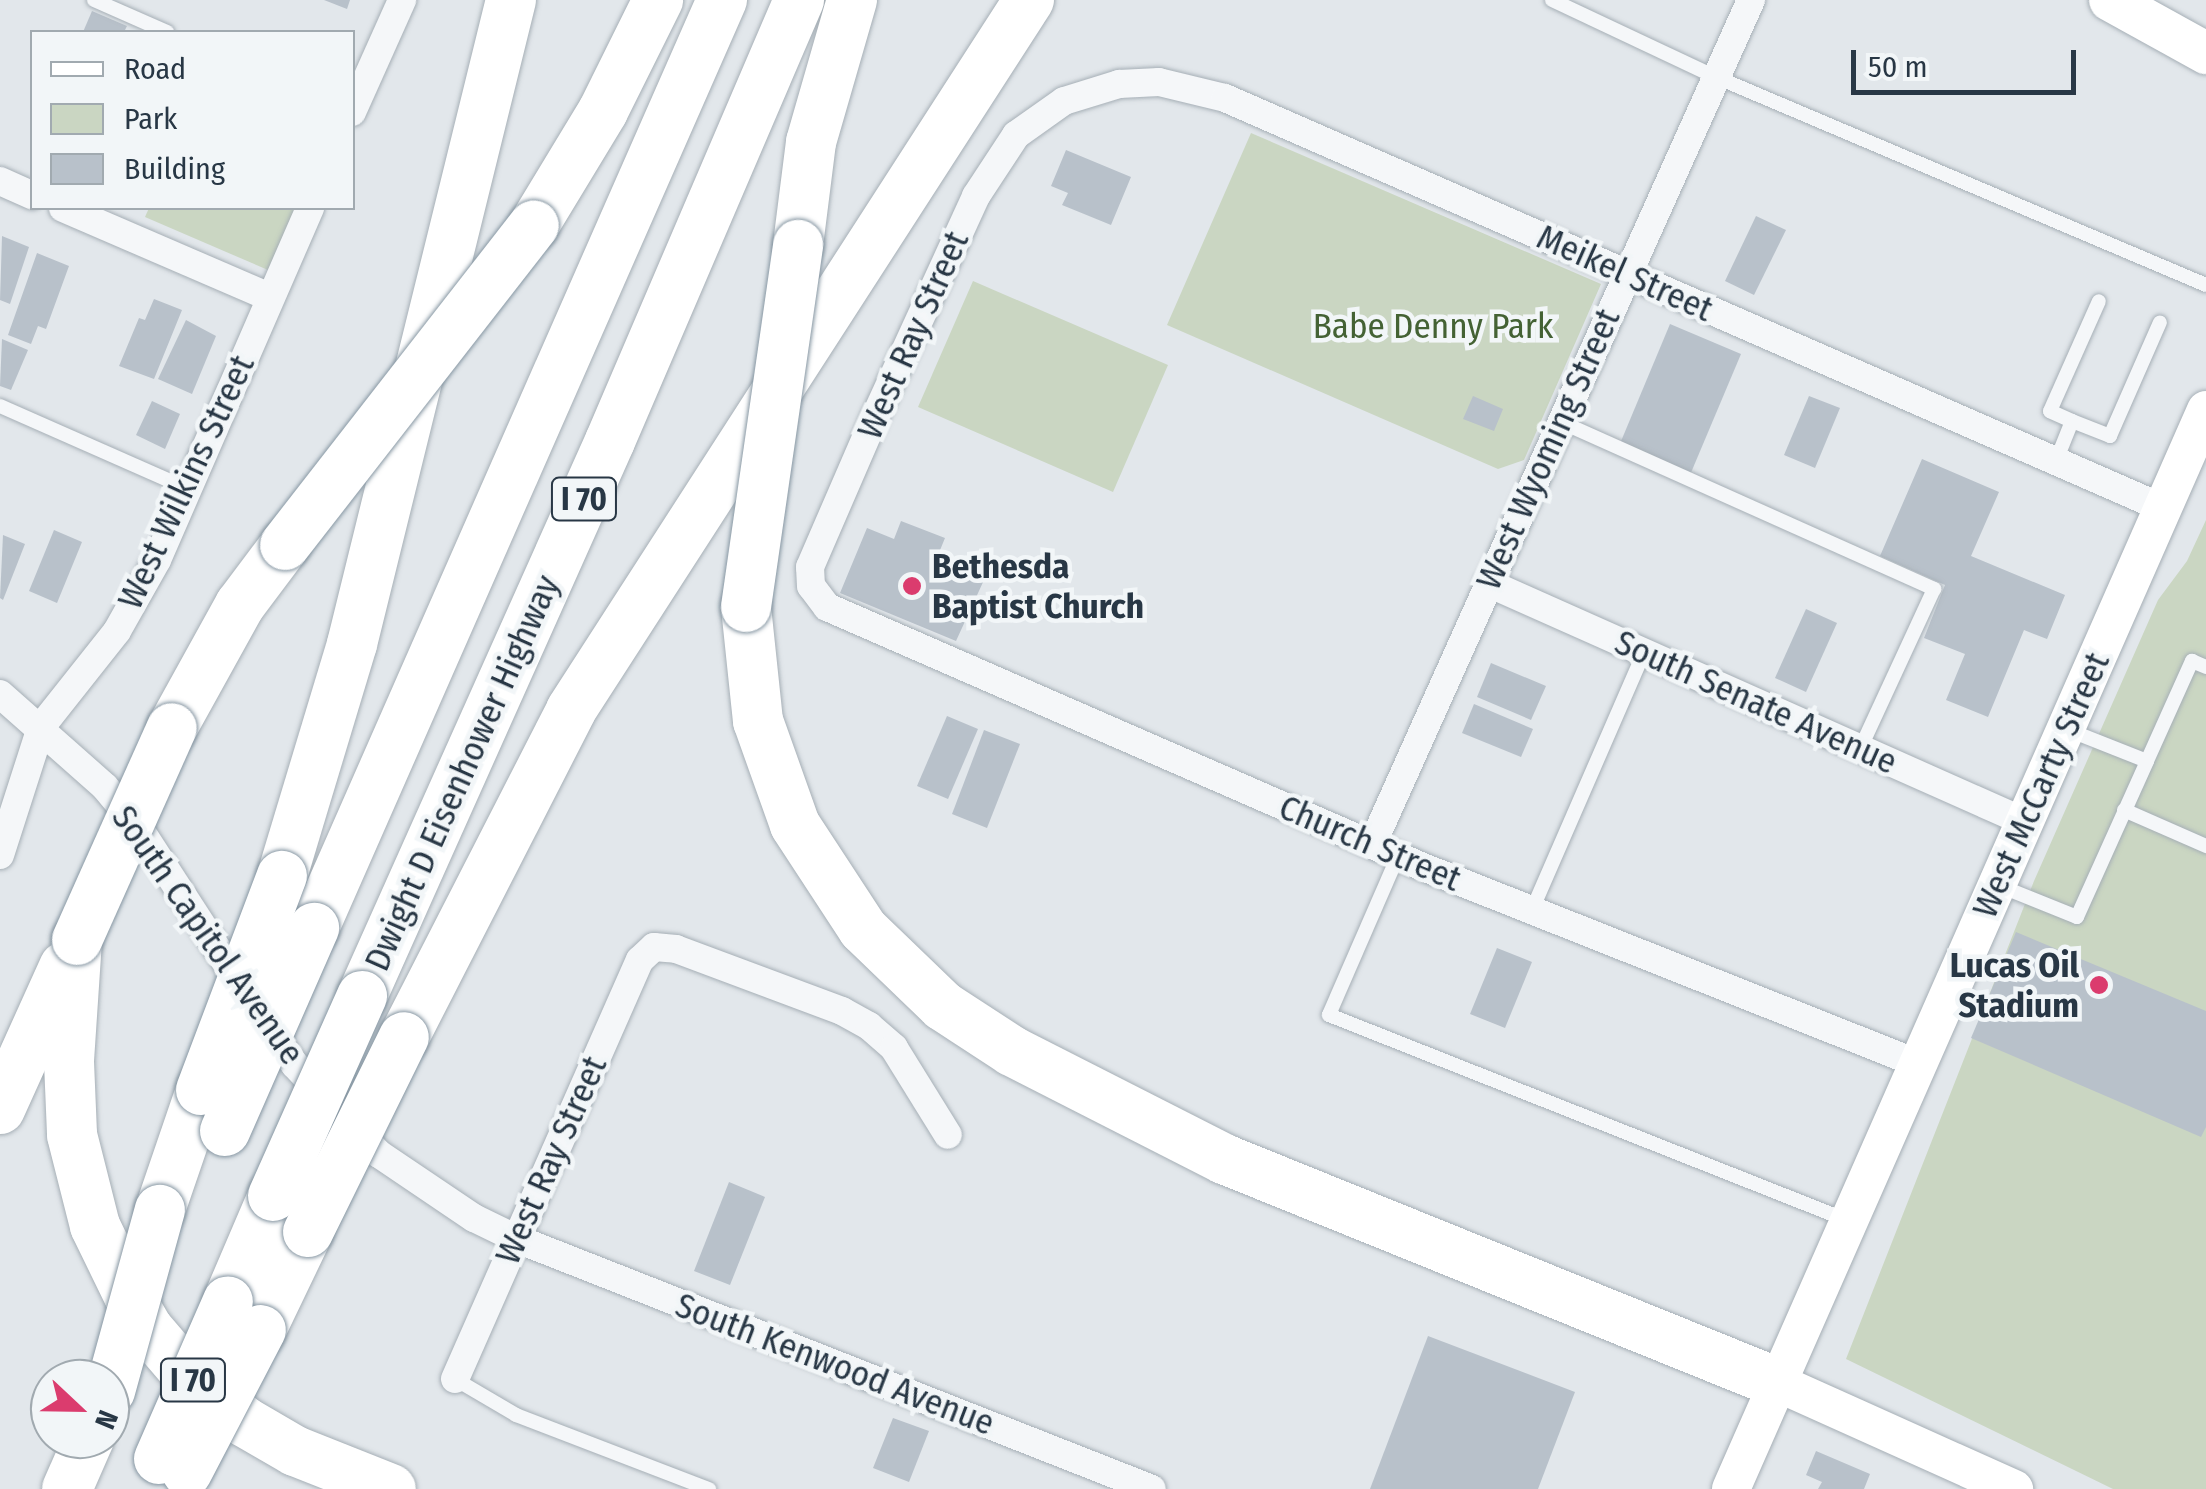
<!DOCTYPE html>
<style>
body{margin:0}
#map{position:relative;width:2206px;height:1489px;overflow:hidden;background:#e2e7eb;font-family:"Fira Sans Condensed",sans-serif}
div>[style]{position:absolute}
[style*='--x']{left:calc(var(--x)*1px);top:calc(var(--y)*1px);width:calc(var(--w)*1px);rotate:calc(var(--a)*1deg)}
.green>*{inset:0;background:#cad6c2}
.building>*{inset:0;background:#b8c1ca}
.roads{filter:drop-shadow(0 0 2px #a6afb6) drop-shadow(0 0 2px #a6afb6)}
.service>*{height:14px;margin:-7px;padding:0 7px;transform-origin:7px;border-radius:7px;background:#f5f7f9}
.minor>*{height:28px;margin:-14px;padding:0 14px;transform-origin:14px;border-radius:14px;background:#f5f7f9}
.secondary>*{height:38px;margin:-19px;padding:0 19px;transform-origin:19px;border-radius:19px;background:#fff}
.primary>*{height:42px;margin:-21px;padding:0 21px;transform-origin:21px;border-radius:21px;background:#fff}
.motorway>*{height:50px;margin:-25px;padding:0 25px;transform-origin:25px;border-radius:25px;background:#fff}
.bridges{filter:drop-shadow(0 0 2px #8797a3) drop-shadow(0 0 2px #8797a3)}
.motorway-bridge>*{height:50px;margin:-25px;padding:0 25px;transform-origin:25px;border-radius:25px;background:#fff}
.dots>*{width:28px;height:28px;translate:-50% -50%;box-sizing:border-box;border:5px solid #f2f6f8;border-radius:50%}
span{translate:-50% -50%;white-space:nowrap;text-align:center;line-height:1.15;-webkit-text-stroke:9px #f2f6f8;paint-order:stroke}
.shield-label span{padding:2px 8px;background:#f2f6f8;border:2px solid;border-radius:8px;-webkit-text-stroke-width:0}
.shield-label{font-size:32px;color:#283745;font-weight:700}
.street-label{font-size:35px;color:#283745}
.park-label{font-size:35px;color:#446234}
.poi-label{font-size:35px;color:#283745;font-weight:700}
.left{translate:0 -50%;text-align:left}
.right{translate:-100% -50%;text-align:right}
.legend{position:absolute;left:30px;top:30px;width:325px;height:180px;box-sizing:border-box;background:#f2f6f8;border:2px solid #a1aab0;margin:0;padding:12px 18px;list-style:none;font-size:30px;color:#283745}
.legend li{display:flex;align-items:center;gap:20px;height:50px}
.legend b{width:50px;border:2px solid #a1aab0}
.north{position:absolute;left:30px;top:1359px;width:100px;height:100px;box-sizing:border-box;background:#f2f6f8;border:2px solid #a1aab0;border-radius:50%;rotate:112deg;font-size:28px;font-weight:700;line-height:40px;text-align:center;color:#283745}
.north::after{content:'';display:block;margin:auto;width:35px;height:45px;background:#db3c6e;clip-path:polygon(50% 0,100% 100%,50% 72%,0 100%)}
.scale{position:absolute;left:1851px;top:50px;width:225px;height:45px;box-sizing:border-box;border:5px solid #283745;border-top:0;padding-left:12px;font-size:30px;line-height:35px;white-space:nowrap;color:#283745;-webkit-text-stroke:8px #f2f6f8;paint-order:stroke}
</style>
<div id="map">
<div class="green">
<div style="clip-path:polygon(1251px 133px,1601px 284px,1524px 460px,1498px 469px,1167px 325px)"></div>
<div style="clip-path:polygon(149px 208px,295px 208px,268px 270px,145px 217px)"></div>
<div style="clip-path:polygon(973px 281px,1168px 365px,1113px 492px,918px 407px)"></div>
<div style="clip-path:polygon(2206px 520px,2206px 1489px,2113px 1489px,1846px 1359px,2034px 881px,2158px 600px,2187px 561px)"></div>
</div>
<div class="building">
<div style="clip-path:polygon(324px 0,350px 0,347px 9px)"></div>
<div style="clip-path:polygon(92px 11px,127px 26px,124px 32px,83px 32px)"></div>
<div style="clip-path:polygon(1066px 150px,1131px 177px,1111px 225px,1062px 205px,1068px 193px,1051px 186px)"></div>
<div style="clip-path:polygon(1756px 216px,1786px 230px,1754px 295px,1725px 281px)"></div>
<div style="clip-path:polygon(2px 236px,29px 247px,10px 304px,0 300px)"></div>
<div style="clip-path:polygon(37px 253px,69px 266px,46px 329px,38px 326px,31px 344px,8px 335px)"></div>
<div style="clip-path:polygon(154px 299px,182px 310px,154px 379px,119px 366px,139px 318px,145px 320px)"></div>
<div style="clip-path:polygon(186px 320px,216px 336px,192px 394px,158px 379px)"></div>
<div style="clip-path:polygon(1670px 324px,1741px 354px,1690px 475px,1619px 446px)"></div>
<div style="clip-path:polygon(2px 339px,28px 350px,11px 390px,0 386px)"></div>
<div style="clip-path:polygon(1473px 396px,1503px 409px,1494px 431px,1463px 419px)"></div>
<div style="clip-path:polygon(1809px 396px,1840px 408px,1815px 468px,1784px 455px)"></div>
<div style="clip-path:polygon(152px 401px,180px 414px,165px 449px,136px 435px)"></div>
<div style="clip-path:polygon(1922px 459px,1999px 492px,1971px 556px,2065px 595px,2047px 639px,2024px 630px,1988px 717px,1946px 700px,1965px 654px,1924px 638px,1945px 585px,1880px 556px)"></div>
<div style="clip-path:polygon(901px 521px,945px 538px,936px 560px,984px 580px,956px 641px,840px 593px,867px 528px,894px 539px)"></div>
<div style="clip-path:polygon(54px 530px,82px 542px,57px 603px,29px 591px)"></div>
<div style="clip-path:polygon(3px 535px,25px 544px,3px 600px,0 598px)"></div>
<div style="clip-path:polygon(1806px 609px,1837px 623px,1806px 692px,1775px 678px)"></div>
<div style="clip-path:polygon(1491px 663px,1546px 686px,1531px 720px,1477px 697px)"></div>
<div style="clip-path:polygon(1474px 704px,1533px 729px,1521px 757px,1462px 733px)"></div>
<div style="clip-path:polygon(947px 716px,978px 729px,948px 799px,917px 786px)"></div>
<div style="clip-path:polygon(984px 730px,1020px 744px,987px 828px,952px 814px)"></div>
<div style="clip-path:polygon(2016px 932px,2206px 1011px,2206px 1127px,2201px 1137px,1971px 1038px)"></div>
<div style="clip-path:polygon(1497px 948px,1532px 962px,1505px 1028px,1470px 1014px)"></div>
<div style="clip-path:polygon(729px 1182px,765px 1197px,730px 1285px,694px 1271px)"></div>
<div style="clip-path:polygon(1428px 1336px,1575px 1392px,1538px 1489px,1370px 1489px)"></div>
<div style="clip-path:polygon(893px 1418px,929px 1431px,909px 1482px,873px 1468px)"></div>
<div style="clip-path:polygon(1816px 1451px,1870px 1474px,1864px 1489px,1818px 1489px,1822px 1482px,1806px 1475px)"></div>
</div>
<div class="roads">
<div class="service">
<div style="--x:94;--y:0;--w:80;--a:23.7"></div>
<div style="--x:1552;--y:0;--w:181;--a:25.2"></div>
<div style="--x:1716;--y:77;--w:532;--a:23"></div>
<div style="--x:0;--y:406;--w:206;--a:23.8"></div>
<div style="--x:2072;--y:421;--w:41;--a:21.5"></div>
<div style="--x:2110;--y:436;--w:124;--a:-66.3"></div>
<div style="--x:1561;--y:422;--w:409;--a:24.1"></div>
<div style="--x:1934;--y:589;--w:176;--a:114.8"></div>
<div style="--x:2056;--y:461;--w:43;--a:-68.2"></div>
<div style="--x:2072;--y:421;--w:24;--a:-156"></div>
<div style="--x:2050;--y:411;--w:120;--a:-66"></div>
<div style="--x:2066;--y:729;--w:87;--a:21.6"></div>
<div style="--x:2147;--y:761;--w:110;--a:-65.8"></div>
<div style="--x:2192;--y:661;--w:15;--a:23"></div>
<div style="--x:2124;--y:810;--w:90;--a:23.7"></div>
<div style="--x:1398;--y:856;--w:173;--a:113.5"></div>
<div style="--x:1329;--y:1015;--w:559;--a:21.61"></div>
<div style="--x:2000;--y:886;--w:83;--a:21.9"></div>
<div style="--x:2077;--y:917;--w:171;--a:-65.8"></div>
<div style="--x:1532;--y:910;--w:281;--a:-66.5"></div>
<div style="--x:455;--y:1379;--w:71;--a:30.5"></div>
<div style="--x:516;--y:1415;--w:207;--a:21"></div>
</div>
<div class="minor">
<div style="--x:352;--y:112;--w:123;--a:-65.9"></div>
<div style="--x:0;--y:181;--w:35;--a:24"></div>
<div style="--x:63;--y:208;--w:225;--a:23.3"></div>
<div style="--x:1488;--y:583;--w:588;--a:23.99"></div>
<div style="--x:0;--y:694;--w:140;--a:41.5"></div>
<div style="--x:105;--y:787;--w:53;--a:50.3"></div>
<div style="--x:139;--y:828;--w:189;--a:57.1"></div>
<div style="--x:1372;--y:845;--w:926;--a:-65.84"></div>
<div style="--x:0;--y:855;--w:134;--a:-72.2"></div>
<div style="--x:41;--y:727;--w:122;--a:-51.6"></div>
<div style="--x:117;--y:631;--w:81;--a:-60.6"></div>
<div style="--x:157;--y:560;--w:384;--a:-66.5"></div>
<div style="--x:266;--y:1024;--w:50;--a:54.7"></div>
<div style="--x:295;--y:1065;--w:122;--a:46.7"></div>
<div style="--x:379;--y:1154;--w:115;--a:34"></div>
<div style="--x:474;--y:1218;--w:48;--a:26"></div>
<div style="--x:517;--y:1239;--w:682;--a:21.49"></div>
<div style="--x:1919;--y:1064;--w:534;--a:-158.34"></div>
<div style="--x:1423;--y:867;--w:650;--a:-156.43"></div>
<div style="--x:827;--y:607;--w:26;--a:-127"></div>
<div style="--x:811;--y:586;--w:19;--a:-93"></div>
<div style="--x:810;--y:567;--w:161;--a:-66.6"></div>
<div style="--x:874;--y:419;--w:245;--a:-65.4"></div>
<div style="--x:976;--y:196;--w:73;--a:-56.7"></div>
<div style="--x:1016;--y:135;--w:59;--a:-35.3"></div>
<div style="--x:1064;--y:101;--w:58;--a:-17.2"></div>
<div style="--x:1119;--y:84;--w:40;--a:-2.9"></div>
<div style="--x:1159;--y:82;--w:68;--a:13.6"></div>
<div style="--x:1225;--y:98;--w:1024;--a:23.61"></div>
<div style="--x:455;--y:1379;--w:458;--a:-66.2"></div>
<div style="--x:640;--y:960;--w:19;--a:-43"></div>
<div style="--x:654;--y:947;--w:22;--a:5"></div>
<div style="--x:676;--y:949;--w:177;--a:20.5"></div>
<div style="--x:842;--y:1011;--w:31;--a:29"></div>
<div style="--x:869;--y:1026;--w:33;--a:41"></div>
<div style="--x:894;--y:1048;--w:102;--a:58.2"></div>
</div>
<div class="secondary">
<div style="--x:1778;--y:1383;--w:259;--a:24.2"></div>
<div style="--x:1731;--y:1489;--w:1179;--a:-66.24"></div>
</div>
<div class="primary">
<div style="--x:2110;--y:0;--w:110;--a:28.9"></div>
</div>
<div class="motorway">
<div style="--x:534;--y:225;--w:133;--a:-58.8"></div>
<div style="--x:603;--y:111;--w:124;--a:-63.6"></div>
<div style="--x:798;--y:245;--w:104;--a:-82.8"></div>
<div style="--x:811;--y:142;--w:148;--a:-73.9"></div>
<div style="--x:746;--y:607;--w:115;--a:84"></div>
<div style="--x:758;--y:721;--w:110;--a:70.4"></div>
<div style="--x:795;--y:825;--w:124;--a:56.8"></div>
<div style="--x:863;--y:929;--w:111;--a:43.9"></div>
<div style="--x:943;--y:1006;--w:82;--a:33.1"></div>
<div style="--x:1012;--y:1051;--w:238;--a:27"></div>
<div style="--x:1224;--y:1159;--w:598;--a:22.02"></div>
<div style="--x:172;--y:728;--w:141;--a:-61.1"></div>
<div style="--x:240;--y:605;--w:75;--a:-53.1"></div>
<div style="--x:282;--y:876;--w:242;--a:-73.2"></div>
<div style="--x:352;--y:644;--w:663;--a:-76.13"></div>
<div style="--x:314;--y:928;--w:1014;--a:-66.27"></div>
<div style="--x:77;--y:940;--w:122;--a:93.8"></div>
<div style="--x:69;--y:1062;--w:73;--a:87.6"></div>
<div style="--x:72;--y:1135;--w:94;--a:75.8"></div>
<div style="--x:95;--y:1226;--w:78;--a:64.1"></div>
<div style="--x:129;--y:1296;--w:39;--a:60"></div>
<div style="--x:149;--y:1330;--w:55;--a:49.4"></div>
<div style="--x:185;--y:1372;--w:78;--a:39.8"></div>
<div style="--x:245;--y:1422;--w:58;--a:30.1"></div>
<div style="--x:295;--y:1451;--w:103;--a:21.6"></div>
<div style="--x:362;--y:996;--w:608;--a:-65.92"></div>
<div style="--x:610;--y:441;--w:480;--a:-66.8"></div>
<div style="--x:404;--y:1037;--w:367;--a:-62.9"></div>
<div style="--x:571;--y:710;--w:845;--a:-57.18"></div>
<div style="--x:0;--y:1109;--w:156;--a:-65.7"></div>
<div style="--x:160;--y:1210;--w:127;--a:-71.1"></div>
<div style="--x:228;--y:1301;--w:114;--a:-66.8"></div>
<div style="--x:261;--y:1330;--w:109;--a:-64.4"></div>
<div style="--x:67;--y:1489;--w:55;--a:-66.3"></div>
</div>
</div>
<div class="bridges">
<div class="motorway-bridge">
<div style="--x:285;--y:545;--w:405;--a:-52.1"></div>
<div style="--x:746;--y:607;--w:366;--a:-81.8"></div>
<div style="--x:77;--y:940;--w:232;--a:-65.9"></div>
<div style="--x:201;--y:1090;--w:229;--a:-69.3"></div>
<div style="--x:225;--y:1131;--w:222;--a:-66.3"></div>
<div style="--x:273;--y:1196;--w:219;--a:-66"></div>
<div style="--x:308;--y:1232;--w:217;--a:-63.8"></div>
<div style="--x:110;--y:1391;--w:188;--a:-74.6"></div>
<div style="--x:159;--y:1459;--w:172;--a:-66.4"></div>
<div style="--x:187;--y:1472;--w:160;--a:-62.5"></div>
</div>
</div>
<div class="dots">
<div style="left:912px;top:586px;background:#db3c6e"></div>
<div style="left:2099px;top:985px;background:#db3c6e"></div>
</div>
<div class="shield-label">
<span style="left:584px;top:499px">I 70</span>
<span style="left:193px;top:1380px">I 70</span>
</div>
<div class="street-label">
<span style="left:1625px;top:273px;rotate:24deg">Meikel Street</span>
<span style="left:913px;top:335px;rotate:-66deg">West Ray Street</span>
<span style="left:1548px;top:449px;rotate:-66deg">West Wyoming Street</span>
<span style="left:186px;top:482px;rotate:-65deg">West Wilkins Street</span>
<span style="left:1756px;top:702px;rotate:24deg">South Senate Avenue</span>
<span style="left:462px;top:773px;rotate:-66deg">Dwight D Eisenhower Highway</span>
<span style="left:2041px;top:785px;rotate:-66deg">West McCarty Street</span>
<span style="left:1370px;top:843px;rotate:23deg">Church Street</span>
<span style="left:208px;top:935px;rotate:55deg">South Capitol Avenue</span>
<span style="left:551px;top:1160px;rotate:-66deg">West Ray Street</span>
<span style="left:835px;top:1364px;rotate:21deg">South Kenwood Avenue</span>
</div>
<div class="park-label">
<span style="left:1433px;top:326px">Babe Denny Park</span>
</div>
<div class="poi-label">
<span class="left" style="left:932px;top:586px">Bethesda<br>Baptist Church</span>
<span class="right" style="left:2079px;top:985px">Lucas Oil<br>Stadium</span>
</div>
<ul class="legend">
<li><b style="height:12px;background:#fff"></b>Road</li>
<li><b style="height:28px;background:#cad6c2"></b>Park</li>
<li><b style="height:28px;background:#b8c1ca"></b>Building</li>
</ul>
<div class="north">N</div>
<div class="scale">50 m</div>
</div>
